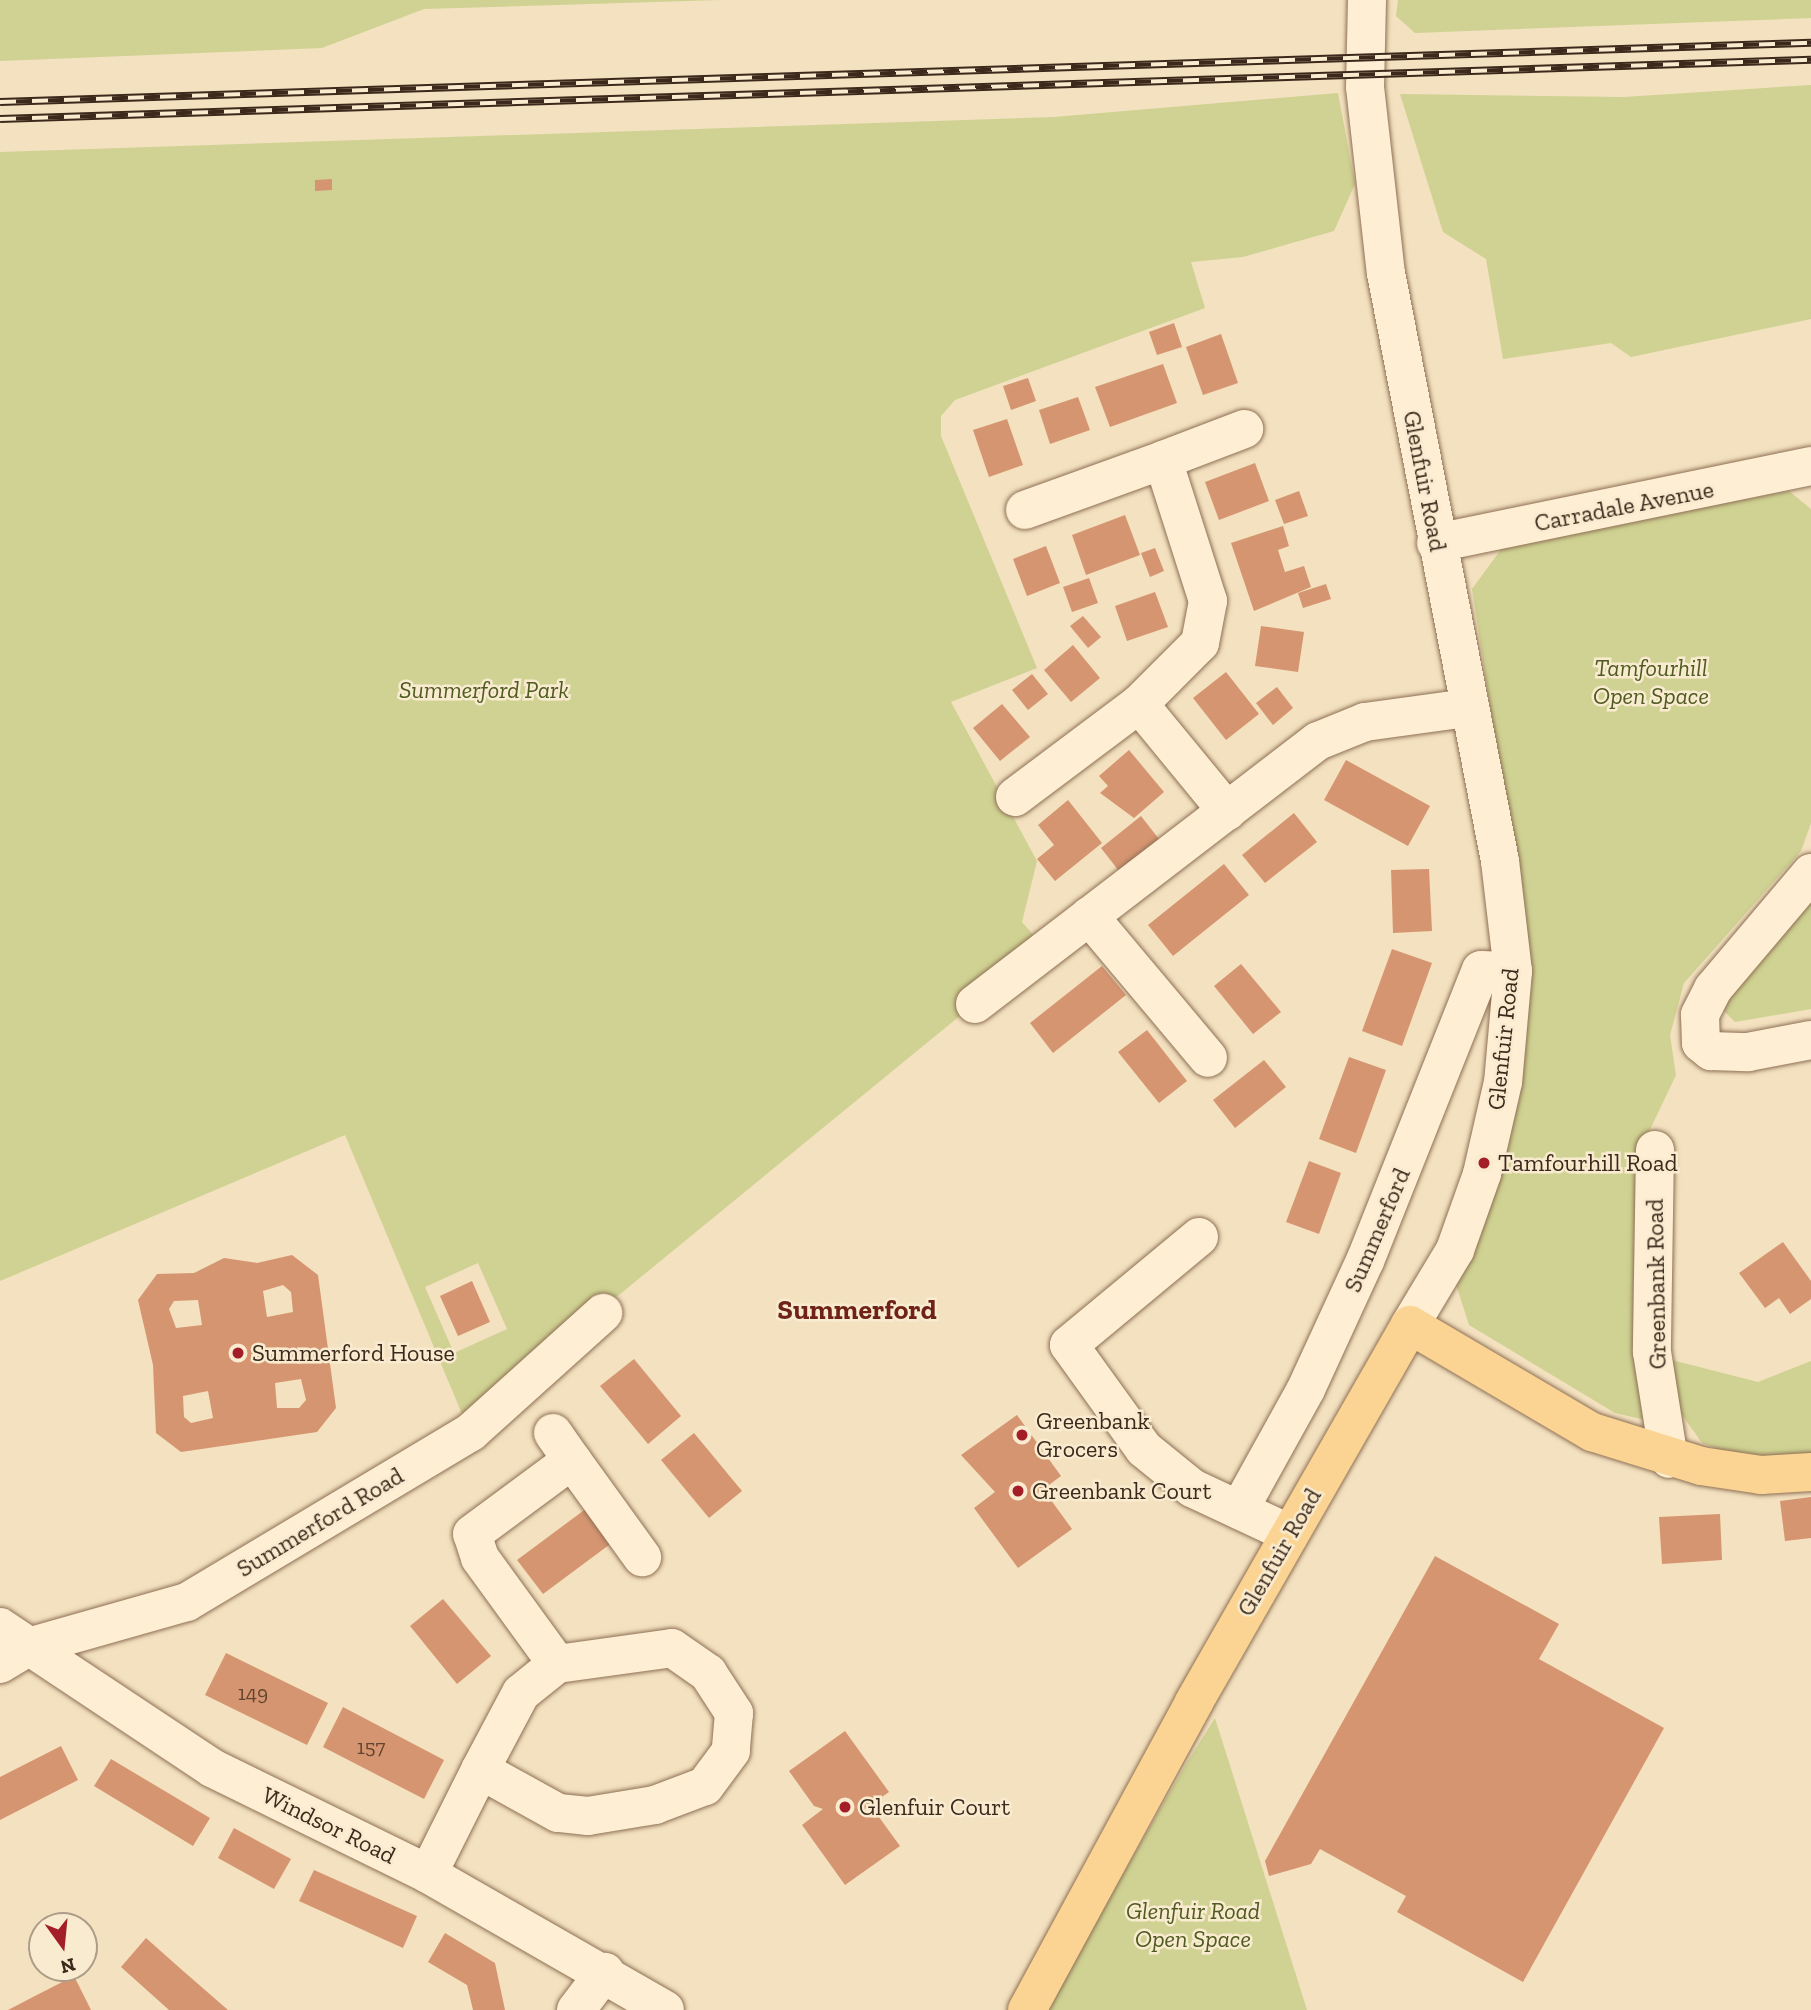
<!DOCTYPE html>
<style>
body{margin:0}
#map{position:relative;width:1811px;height:2010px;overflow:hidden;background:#f3e1bf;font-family:"Zilla Slab",serif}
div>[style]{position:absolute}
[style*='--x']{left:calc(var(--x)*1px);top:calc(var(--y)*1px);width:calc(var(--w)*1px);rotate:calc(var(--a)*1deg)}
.green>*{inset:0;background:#cfd292}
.building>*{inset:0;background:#d69571}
.roads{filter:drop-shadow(0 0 2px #8e7055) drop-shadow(0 0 2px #8e7055)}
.minor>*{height:38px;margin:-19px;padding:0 19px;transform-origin:19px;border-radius:19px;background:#fdeed4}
.major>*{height:38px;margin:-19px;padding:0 19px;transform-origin:19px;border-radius:19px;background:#fbd493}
.rail>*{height:8px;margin-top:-4px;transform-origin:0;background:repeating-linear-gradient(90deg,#f9ebd0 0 16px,#3c291b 0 32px);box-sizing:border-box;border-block:2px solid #3c291b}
.dots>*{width:19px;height:19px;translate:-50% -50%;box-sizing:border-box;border:4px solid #f9ebd0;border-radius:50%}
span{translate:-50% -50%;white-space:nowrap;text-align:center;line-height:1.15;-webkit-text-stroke:5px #f9ebd0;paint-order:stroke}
.number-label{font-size:21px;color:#624430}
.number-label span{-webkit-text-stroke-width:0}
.street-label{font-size:24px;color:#3c291b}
.park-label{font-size:24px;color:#4f5b20;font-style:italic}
.poi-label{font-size:24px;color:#3c291b}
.left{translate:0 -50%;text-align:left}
.quarter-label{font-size:28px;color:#6e2316;font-weight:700}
.north{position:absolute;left:28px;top:1912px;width:70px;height:70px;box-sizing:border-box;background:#f9ebd0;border:2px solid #ad9d88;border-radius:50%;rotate:165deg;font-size:19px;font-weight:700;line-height:28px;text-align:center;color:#3c291b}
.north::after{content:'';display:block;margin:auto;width:24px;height:32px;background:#a41e27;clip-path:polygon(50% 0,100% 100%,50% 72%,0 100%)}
</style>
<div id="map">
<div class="green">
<div style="clip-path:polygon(0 0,720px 0,424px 9px,322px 48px,0 61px)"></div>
<div style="clip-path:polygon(1398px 0,1811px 0,1811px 18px,1415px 33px,1396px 16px)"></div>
<div style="clip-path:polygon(1811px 85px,1811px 319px,1631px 357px,1611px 343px,1503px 359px,1486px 259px,1443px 232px,1400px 94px,1624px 97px)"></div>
<div style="clip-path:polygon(evenodd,1338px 93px,1355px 184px,1334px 231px,1243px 257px,1191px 262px,1205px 308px,955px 400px,941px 416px,941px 436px,1037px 668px,951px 702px,1037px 861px,1022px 922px,1044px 947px,465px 1421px,345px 1135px,0 1281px,0 152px,1054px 117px,1338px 93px,478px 1263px,507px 1329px,454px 1353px,425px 1287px,478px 1263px)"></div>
<div style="clip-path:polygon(1789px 491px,1811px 509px,1811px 823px,1801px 851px,1684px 983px,1670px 1035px,1676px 1075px,1645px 1140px,1650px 1421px,1615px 1413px,1469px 1325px,1452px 1272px,1526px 938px,1472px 589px,1505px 544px)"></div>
<div style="clip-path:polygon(1811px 888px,1811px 1009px,1735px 1022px,1724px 1011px,1723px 996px)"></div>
<div style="clip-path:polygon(1660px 1357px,1758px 1382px,1811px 1361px,1811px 1460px,1745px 1459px,1702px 1443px,1673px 1402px)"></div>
<div style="clip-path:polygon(1215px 1718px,1307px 2010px,1045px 2010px,1186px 1764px)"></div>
</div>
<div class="building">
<div style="clip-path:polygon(332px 179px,332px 190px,315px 191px,315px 180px)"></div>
<div style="clip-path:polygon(1174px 323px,1182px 347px,1157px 355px,1149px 332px)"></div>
<div style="clip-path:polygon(1221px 334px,1238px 383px,1203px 395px,1186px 347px)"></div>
<div style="clip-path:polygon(1163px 364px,1177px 403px,1110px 427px,1095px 387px)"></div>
<div style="clip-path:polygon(1028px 378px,1036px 401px,1011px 410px,1003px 386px)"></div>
<div style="clip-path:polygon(1078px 397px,1090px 430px,1050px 444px,1039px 410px)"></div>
<div style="clip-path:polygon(1007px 419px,1023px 465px,989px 477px,973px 430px)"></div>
<div style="clip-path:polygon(1255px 463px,1269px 501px,1219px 520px,1205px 482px)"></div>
<div style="clip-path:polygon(1299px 491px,1308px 516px,1284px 524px,1275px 500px)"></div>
<div style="clip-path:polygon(1125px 515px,1140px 555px,1086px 575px,1072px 535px)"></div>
<div style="clip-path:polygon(1283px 526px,1289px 546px,1278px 550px,1285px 572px,1304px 566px,1311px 587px,1254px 611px,1231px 543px)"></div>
<div style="clip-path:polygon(1046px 546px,1060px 583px,1027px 596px,1013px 559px)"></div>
<div style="clip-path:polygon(1155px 548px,1164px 571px,1150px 577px,1141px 553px)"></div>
<div style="clip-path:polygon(1089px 578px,1098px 603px,1072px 612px,1063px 587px)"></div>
<div style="clip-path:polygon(1326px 584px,1331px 599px,1303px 608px,1298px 593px)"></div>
<div style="clip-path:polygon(1155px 592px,1168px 627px,1127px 641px,1115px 606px)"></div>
<div style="clip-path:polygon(1083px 616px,1101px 637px,1088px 648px,1070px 626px)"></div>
<div style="clip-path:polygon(1261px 626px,1304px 632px,1298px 672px,1255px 666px)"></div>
<div style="clip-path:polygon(1073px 645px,1100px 678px,1071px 702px,1044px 670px)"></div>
<div style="clip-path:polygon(1226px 672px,1259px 714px,1226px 740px,1193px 698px)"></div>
<div style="clip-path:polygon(1032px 674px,1048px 694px,1028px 710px,1012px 690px)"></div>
<div style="clip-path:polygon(1277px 687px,1293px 708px,1273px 725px,1256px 703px)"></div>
<div style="clip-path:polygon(1002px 704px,1030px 737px,1000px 761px,973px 728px)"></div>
<div style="clip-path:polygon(1129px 750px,1164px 792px,1134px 818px,1100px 793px,1108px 786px,1099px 776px)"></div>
<div style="clip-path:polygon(1346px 760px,1430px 806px,1408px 846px,1324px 800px)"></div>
<div style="clip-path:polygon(1068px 800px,1102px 843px,1055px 881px,1037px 859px,1054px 845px,1038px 825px)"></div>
<div style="clip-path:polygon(1294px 813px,1317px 842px,1265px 883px,1242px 855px)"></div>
<div style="clip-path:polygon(1141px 816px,1162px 843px,1122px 875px,1101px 848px)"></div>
<div style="clip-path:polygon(1224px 864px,1249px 895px,1173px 956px,1148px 925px)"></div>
<div style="clip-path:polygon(1429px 869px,1432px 931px,1393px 933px,1391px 870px)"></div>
<div style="clip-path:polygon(1392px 949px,1432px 963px,1402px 1046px,1362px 1031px)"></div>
<div style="clip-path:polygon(1241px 964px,1281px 1012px,1253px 1034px,1214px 986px)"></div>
<div style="clip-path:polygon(1102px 966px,1126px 995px,1053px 1053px,1030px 1023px)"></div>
<div style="clip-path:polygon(1147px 1030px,1187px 1081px,1159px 1103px,1118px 1052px)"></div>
<div style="clip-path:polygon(1349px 1057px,1386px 1070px,1356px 1153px,1319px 1139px)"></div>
<div style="clip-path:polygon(1264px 1060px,1286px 1087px,1235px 1128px,1213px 1100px)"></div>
<div style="clip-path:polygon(1309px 1161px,1341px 1173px,1319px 1234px,1286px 1222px)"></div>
<div style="clip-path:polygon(1783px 1242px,1811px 1281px,1811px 1299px,1790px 1314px,1779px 1298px,1765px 1308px,1739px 1273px)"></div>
<div style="clip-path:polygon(evenodd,292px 1255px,318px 1275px,336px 1408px,317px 1432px,181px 1452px,156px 1433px,153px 1365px,138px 1300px,157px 1274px,194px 1273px,224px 1258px,257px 1263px,292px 1255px,283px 1285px,291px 1292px,293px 1312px,267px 1317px,263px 1291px,283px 1285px,292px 1255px,198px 1300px,202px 1325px,176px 1328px,169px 1309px,174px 1301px,198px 1300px,292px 1255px,301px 1379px,306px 1400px,299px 1408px,277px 1408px,275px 1383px,301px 1379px,292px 1255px,208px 1391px,213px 1418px,191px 1423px,184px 1417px,183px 1396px,208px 1391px)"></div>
<div style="clip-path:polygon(472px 1281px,490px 1322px,458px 1336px,440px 1296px)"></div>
<div style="clip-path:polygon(634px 1359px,681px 1416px,648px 1444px,600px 1386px)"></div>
<div style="clip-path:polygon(1017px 1415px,1061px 1476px,1038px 1493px,1043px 1500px,1048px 1496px,1072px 1529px,1018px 1568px,974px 1508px,995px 1492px,961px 1455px)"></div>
<div style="clip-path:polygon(694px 1433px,742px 1491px,709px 1518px,661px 1460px)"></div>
<div style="clip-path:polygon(1811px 1497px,1811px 1538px,1785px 1541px,1780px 1501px)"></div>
<div style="clip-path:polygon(587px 1508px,613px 1542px,543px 1594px,517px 1560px)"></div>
<div style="clip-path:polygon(1720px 1514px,1722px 1560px,1662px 1564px,1659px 1517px)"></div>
<div style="clip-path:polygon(1435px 1556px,1559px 1624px,1539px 1659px,1664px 1728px,1523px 1982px,1397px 1912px,1406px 1896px,1320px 1849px,1311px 1864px,1269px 1876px,1265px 1861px)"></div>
<div style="clip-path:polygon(443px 1599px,491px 1656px,457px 1684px,410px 1626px)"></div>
<div style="clip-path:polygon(226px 1653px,328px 1703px,307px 1745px,205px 1695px)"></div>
<div style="clip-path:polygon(343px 1707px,444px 1760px,424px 1799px,323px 1747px)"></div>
<div style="clip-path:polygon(845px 1731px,889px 1792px,865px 1809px,871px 1817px,876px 1813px,900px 1846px,845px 1885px,802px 1825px,823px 1809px,814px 1806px,789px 1771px)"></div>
<div style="clip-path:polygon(61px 1746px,78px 1780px,0 1820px,0 1777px)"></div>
<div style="clip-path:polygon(111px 1759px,210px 1818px,193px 1846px,94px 1786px)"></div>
<div style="clip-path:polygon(234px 1828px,291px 1859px,274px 1889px,218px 1858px)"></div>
<div style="clip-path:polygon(314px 1870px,417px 1916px,403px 1948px,299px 1901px)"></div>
<div style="clip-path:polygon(445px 1933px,495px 1963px,505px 2010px,473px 2010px,467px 1985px,428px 1962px)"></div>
<div style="clip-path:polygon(146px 1938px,182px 1970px,228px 2010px,169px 2010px,121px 1967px)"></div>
<div style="clip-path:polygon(74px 1976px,91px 2010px,8px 2010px,33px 1997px)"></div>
</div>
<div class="roads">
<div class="minor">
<div style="--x:1367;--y:0;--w:87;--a:91.3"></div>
<div style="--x:1365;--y:87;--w:187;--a:83.6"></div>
<div style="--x:1386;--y:273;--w:599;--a:79.03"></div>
<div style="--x:1500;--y:861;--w:111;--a:83.3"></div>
<div style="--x:1513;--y:971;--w:111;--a:95.1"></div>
<div style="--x:1503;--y:1082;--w:94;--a:102.9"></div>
<div style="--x:1482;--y:1174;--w:81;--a:109.6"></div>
<div style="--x:1455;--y:1250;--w:87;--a:121"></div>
<div style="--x:1025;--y:510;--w:147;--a:-19.9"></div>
<div style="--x:1436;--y:543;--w:383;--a:-11.6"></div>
<div style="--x:1139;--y:704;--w:139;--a:50.6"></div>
<div style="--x:1015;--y:797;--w:155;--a:-36.9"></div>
<div style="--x:1139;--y:704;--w:86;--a:-45"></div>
<div style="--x:1200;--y:643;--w:43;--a:-79.2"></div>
<div style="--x:1208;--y:601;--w:148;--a:-107.7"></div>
<div style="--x:1163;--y:460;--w:87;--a:-20.9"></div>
<div style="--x:1811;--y:873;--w:152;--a:130.2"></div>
<div style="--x:1713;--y:989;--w:29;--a:117"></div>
<div style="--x:1700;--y:1015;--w:28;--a:88"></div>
<div style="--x:1701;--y:1043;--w:13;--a:39"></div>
<div style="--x:1711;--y:1051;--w:37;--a:2"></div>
<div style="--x:1748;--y:1052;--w:64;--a:-10.8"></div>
<div style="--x:1089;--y:916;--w:185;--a:50"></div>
<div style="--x:975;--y:1004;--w:432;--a:-37.5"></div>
<div style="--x:1318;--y:741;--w:51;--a:-22"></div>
<div style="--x:1365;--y:722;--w:103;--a:-7.8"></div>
<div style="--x:1655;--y:1150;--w:202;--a:90.9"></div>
<div style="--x:1652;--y:1352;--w:108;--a:81"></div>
<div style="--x:1199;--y:1237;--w:169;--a:140.3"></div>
<div style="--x:1069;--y:1345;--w:128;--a:54.2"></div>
<div style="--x:1144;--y:1449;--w:62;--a:39.1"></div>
<div style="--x:1192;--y:1488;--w:108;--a:25.1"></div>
<div style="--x:553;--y:1433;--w:33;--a:55"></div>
<div style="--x:1239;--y:1510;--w:138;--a:-61"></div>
<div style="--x:1306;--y:1389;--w:141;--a:-65.3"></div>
<div style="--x:1365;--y:1261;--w:313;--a:-68.3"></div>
<div style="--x:1481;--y:970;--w:32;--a:2"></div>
<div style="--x:0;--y:1627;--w:255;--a:33.6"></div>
<div style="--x:212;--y:1768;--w:241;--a:26.1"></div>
<div style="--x:428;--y:1874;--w:273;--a:29.8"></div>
<div style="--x:0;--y:1664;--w:33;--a:-31"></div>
<div style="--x:28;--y:1647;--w:165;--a:-15.8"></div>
<div style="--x:187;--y:1602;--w:331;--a:-30.9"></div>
<div style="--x:471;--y:1432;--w:178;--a:-42"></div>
<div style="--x:557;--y:1664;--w:131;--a:-126"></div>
<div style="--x:480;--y:1558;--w:25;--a:-108"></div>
<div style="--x:472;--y:1534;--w:124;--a:-36.5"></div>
<div style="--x:572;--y:1460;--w:120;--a:54.2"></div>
<div style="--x:428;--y:1874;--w:116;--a:-63.4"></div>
<div style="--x:480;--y:1770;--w:87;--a:-62"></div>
<div style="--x:521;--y:1693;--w:46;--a:-38.9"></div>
<div style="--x:557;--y:1664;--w:116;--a:-7.9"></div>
<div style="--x:672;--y:1648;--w:44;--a:34.8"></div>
<div style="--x:708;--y:1673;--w:48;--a:57"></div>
<div style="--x:734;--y:1713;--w:38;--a:95"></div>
<div style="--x:731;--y:1751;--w:44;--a:126.6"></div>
<div style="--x:705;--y:1786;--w:53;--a:159.2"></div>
<div style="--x:655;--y:1805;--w:68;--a:170.7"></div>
<div style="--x:588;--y:1816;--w:30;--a:-174"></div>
<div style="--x:558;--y:1813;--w:89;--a:-151.1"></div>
<div style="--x:576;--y:2010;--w:48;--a:-52.7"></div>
</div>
<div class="major">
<div style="--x:1027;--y:2010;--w:350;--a:-61.5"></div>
<div style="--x:1194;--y:1702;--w:434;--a:-60.2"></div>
<div style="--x:1410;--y:1325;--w:211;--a:30.5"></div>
<div style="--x:1592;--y:1432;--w:114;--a:17.3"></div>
<div style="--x:1701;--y:1466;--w:61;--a:8.5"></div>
<div style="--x:1761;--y:1475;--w:50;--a:-3.4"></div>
</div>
</div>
<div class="rail">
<div style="--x:0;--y:102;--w:1812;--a:-1.87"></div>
<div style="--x:0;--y:119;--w:1812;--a:-1.87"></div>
</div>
<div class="dots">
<div style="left:1484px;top:1163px;background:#a41e27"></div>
<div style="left:238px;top:1353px;background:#a41e27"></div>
<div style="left:1022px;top:1435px;background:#a41e27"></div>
<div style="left:1018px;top:1491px;background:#a41e27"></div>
<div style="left:845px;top:1807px;background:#a41e27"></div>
</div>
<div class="number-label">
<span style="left:253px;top:1693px">149</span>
<span style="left:371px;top:1747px">157</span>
</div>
<div class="street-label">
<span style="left:1425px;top:481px;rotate:79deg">Glenfuir Road</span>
<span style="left:1624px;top:506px;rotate:-11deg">Carradale Avenue</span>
<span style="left:1503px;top:1039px;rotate:-84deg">Glenfuir Road</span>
<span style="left:1377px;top:1230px;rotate:-67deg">Summerford</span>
<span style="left:1656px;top:1284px;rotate:-91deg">Greenbank Road</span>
<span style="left:320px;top:1522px;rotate:-31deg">Summerford Road</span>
<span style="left:1279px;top:1552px;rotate:-60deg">Glenfuir Road</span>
<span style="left:329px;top:1825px;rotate:26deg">Windsor Road</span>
</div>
<div class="park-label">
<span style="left:1651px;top:682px">Tamfourhill<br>Open Space</span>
<span style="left:484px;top:690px">Summerford Park</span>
<span style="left:1193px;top:1925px">Glenfuir Road<br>Open Space</span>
</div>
<div class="poi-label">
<span class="left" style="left:1498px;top:1163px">Tamfourhill Road</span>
<span class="left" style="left:252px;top:1353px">Summerford House</span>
<span class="left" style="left:1036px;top:1435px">Greenbank<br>Grocers</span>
<span class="left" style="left:1032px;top:1491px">Greenbank Court</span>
<span class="left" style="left:859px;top:1807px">Glenfuir Court</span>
</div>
<div class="quarter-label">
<span style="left:857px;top:1310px">Summerford</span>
</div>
<div class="north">N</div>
</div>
